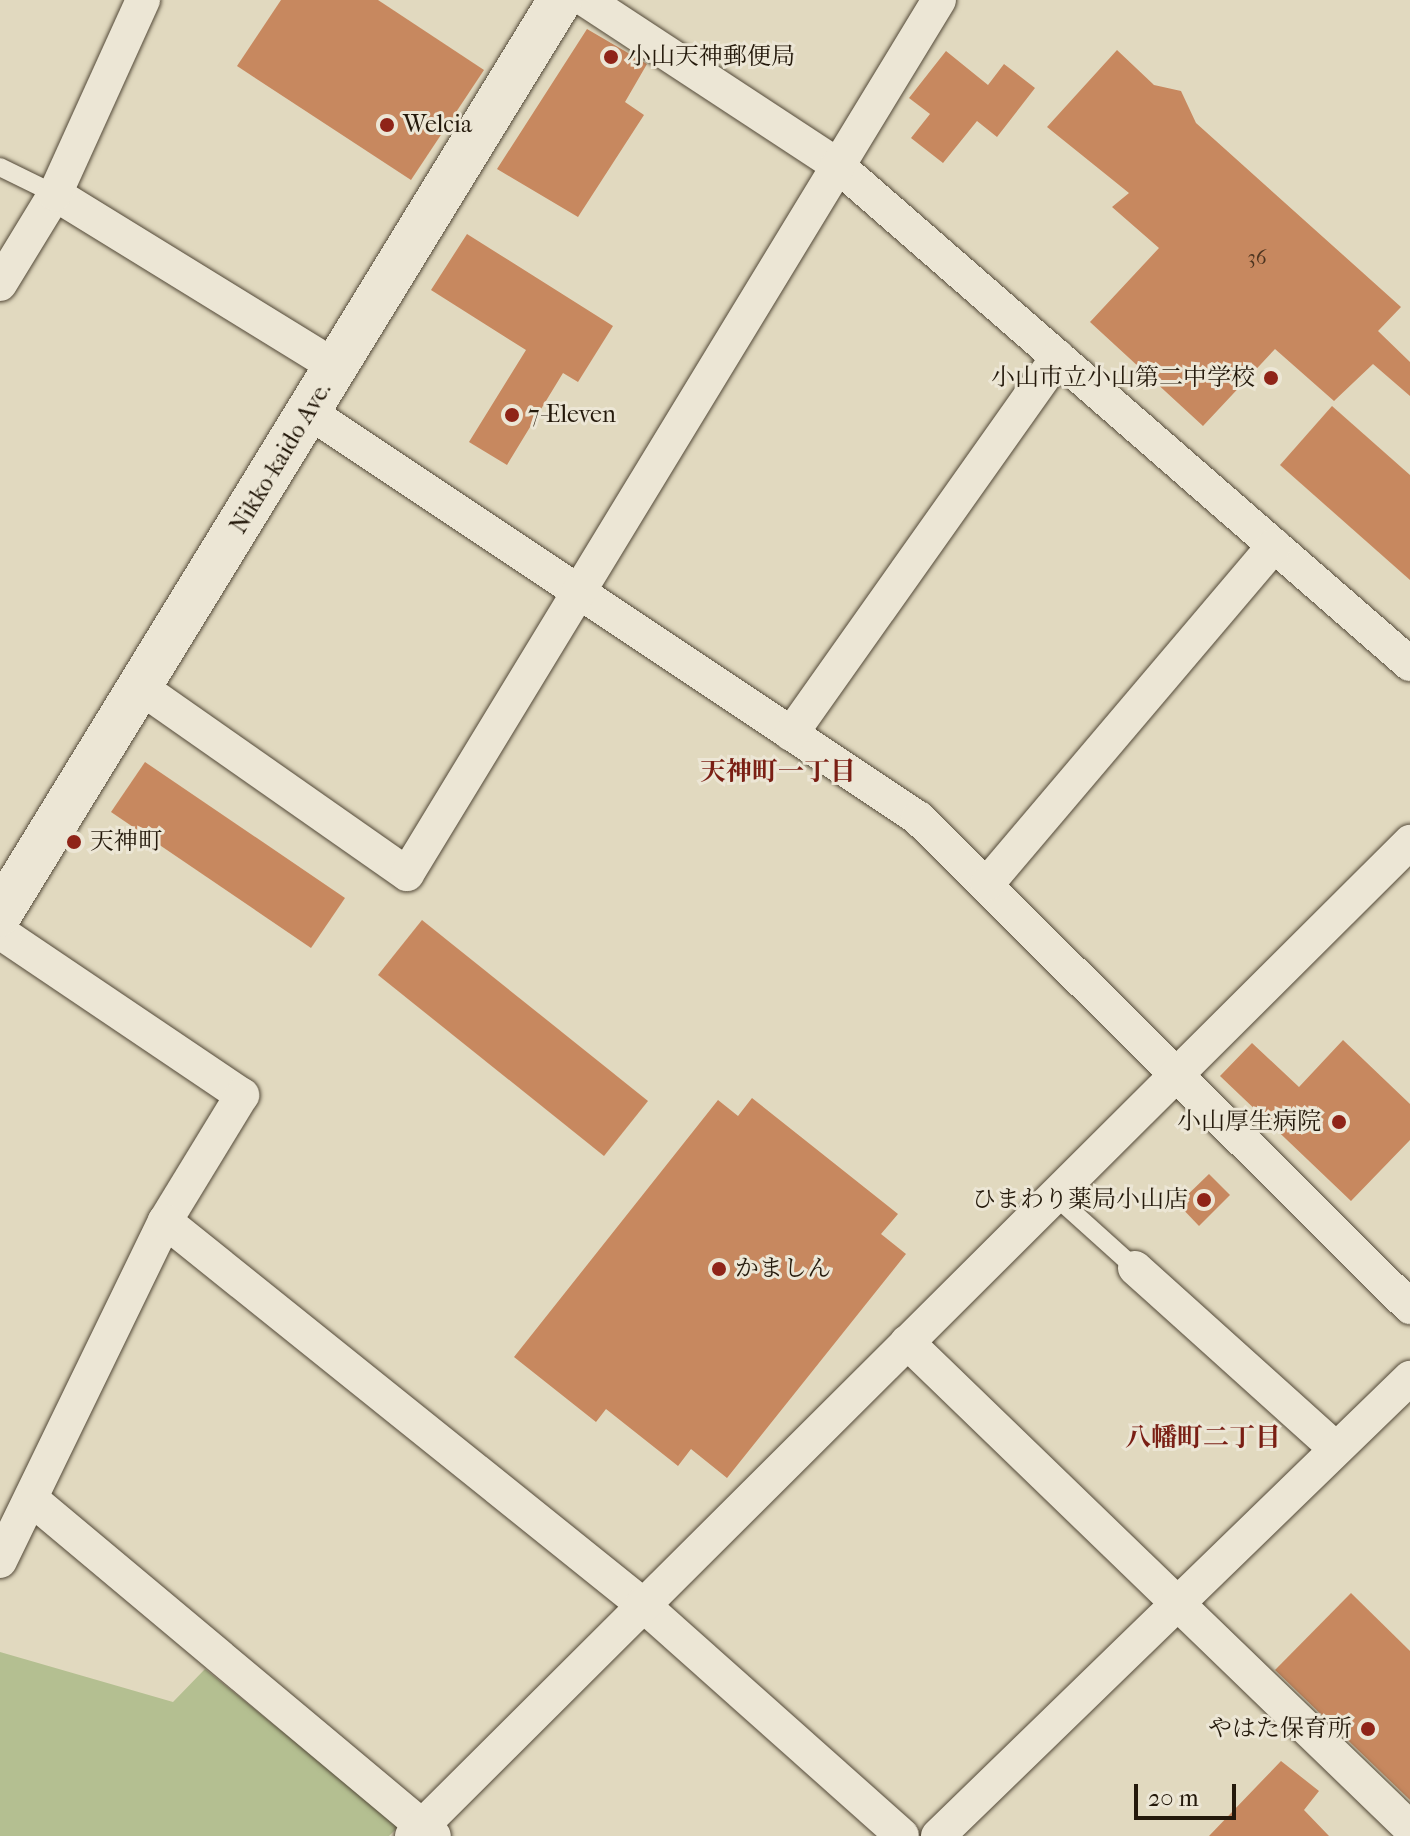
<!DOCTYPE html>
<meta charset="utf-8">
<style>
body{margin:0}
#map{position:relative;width:1410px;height:1836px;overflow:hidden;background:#e1d9bf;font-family:"IM FELL French Canon","Noto Serif JP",serif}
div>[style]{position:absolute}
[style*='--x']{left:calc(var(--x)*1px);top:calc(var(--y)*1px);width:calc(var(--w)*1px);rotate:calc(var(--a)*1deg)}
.green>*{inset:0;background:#b4bf91}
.building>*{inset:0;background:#c7885f}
.roads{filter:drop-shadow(0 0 2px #534938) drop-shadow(0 0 2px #534938)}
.service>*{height:18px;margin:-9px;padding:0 9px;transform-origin:9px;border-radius:9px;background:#ece6d5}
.minor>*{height:34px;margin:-17px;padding:0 17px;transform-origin:17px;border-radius:17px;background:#ece6d5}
.secondary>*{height:44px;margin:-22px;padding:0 22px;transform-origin:22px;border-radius:22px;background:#ece6d5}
.dots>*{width:22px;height:22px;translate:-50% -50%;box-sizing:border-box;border:4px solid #ece6d5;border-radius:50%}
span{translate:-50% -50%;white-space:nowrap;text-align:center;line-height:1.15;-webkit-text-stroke:6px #ece6d5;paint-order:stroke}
.number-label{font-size:20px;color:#4d3520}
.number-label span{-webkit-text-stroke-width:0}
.poi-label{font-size:24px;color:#24190b}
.left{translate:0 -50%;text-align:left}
.right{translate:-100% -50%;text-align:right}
.street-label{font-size:24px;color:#24190b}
.neighbourhood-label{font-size:26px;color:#7a1f14;font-weight:700}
.scale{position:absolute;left:1134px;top:1784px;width:102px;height:36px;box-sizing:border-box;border:4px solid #24190b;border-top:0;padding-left:10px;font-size:24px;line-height:28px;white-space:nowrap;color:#24190b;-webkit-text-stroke:6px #ece6d5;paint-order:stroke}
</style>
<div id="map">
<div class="green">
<div style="clip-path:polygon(0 1652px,173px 1702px,205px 1669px,399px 1826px,389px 1836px,0 1836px)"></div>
</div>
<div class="building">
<div style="clip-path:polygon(281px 0,378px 0,484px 70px,411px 180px,237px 66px)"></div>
<div style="clip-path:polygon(587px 29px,647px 64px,625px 102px,644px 115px,578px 217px,497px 169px)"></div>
<div style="clip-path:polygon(1117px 50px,1154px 85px,1181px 91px,1196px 123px,1401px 307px,1378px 331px,1410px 362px,1410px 396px,1373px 364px,1334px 401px,1275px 349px,1203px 426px,1090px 322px,1159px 248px,1112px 207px,1129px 193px,1047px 127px)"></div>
<div style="clip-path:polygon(946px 51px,988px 85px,1004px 64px,1035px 88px,997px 137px,977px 121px,943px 163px,911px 138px,930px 114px,909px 98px)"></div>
<div style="clip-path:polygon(467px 234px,613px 326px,578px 382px,563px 373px,507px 465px,469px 442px,526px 350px,431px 290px)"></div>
<div style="clip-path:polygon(1332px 406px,1410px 475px,1410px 580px,1280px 465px)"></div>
<div style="clip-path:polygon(145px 762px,345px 898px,311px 948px,111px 812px)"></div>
<div style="clip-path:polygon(422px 920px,648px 1101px,604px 1156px,378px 975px)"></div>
<div style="clip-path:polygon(1343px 1040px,1410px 1104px,1410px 1140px,1351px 1201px,1220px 1076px,1252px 1043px,1299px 1087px)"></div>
<div style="clip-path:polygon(752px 1098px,898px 1214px,881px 1234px,906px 1254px,727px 1478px,691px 1449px,678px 1466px,606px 1409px,596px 1422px,514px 1357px,718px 1100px,738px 1116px)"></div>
<div style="clip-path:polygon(1209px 1174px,1230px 1195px,1199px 1226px,1178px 1204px)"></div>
<div style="clip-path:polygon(1351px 1593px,1410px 1651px,1410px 1800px,1275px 1670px)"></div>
<div style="clip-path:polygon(1281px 1761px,1319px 1791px,1304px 1810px,1329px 1836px,1209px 1836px)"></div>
</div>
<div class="roads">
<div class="service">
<div style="--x:0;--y:167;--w:61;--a:26.1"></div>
<div style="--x:1055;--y:1196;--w:108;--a:42"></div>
</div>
<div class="minor">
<div style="--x:586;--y:0;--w:300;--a:33.3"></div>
<div style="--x:837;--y:165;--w:760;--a:41.05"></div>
<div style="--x:55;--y:194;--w:330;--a:31.6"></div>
<div style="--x:0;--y:284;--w:105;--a:-58.6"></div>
<div style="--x:55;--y:194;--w:213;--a:-65.6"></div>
<div style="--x:309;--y:412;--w:732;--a:33.69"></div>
<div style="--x:918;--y:818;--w:694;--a:44.82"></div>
<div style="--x:140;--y:687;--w:326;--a:35"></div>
<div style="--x:407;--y:874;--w:1023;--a:-58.67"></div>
<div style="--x:791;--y:734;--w:462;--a:-54.7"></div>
<div style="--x:987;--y:884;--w:444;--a:-49.7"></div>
<div style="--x:0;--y:932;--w:292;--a:34"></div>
<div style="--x:242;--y:1095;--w:148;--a:121.4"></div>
<div style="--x:165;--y:1221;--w:378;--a:115.9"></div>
<div style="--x:165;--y:1221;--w:612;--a:38.76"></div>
<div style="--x:642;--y:1604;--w:348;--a:41.7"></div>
<div style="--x:1135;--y:1268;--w:270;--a:42"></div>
<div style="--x:907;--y:1342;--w:699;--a:44.02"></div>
<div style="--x:35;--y:1502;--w:520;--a:39.93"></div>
<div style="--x:412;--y:1836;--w:1409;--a:-44.88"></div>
<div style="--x:938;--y:1836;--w:658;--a:-44.14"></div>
</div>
<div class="secondary">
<div style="--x:0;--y:914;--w:1072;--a:-58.5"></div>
</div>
</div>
<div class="dots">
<div style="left:611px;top:57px;background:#8f2418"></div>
<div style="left:387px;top:125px;background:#8f2418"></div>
<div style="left:1271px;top:378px;background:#8f2418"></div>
<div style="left:512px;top:415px;background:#8f2418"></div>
<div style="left:74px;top:842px;background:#8f2418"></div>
<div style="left:1339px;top:1122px;background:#8f2418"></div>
<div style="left:1204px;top:1200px;background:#8f2418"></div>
<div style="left:719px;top:1269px;background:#8f2418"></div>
<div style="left:1368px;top:1729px;background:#8f2418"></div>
</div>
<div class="number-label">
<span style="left:1257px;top:257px">36</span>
</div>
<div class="poi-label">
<span class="left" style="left:627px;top:57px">小山天神郵便局</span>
<span class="left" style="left:403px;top:125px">Welcia</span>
<span class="right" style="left:1255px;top:378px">小山市立小山第二中学校</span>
<span class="left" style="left:528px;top:415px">7-Eleven</span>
<span class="left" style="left:90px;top:842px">天神町</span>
<span class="right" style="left:1321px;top:1122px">小山厚生病院</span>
<span class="right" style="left:1188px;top:1200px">ひまわり薬局小山店</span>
<span class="left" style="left:735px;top:1269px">かましん</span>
<span class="right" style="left:1352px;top:1729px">やはた保育所</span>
</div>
<div class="street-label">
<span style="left:281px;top:458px;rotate:-59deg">Nikko-kaido Ave.</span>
</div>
<div class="neighbourhood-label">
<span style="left:778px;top:772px">天神町一丁目</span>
<span style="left:1203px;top:1438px">八幡町二丁目</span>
</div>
<div class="scale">20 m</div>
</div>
